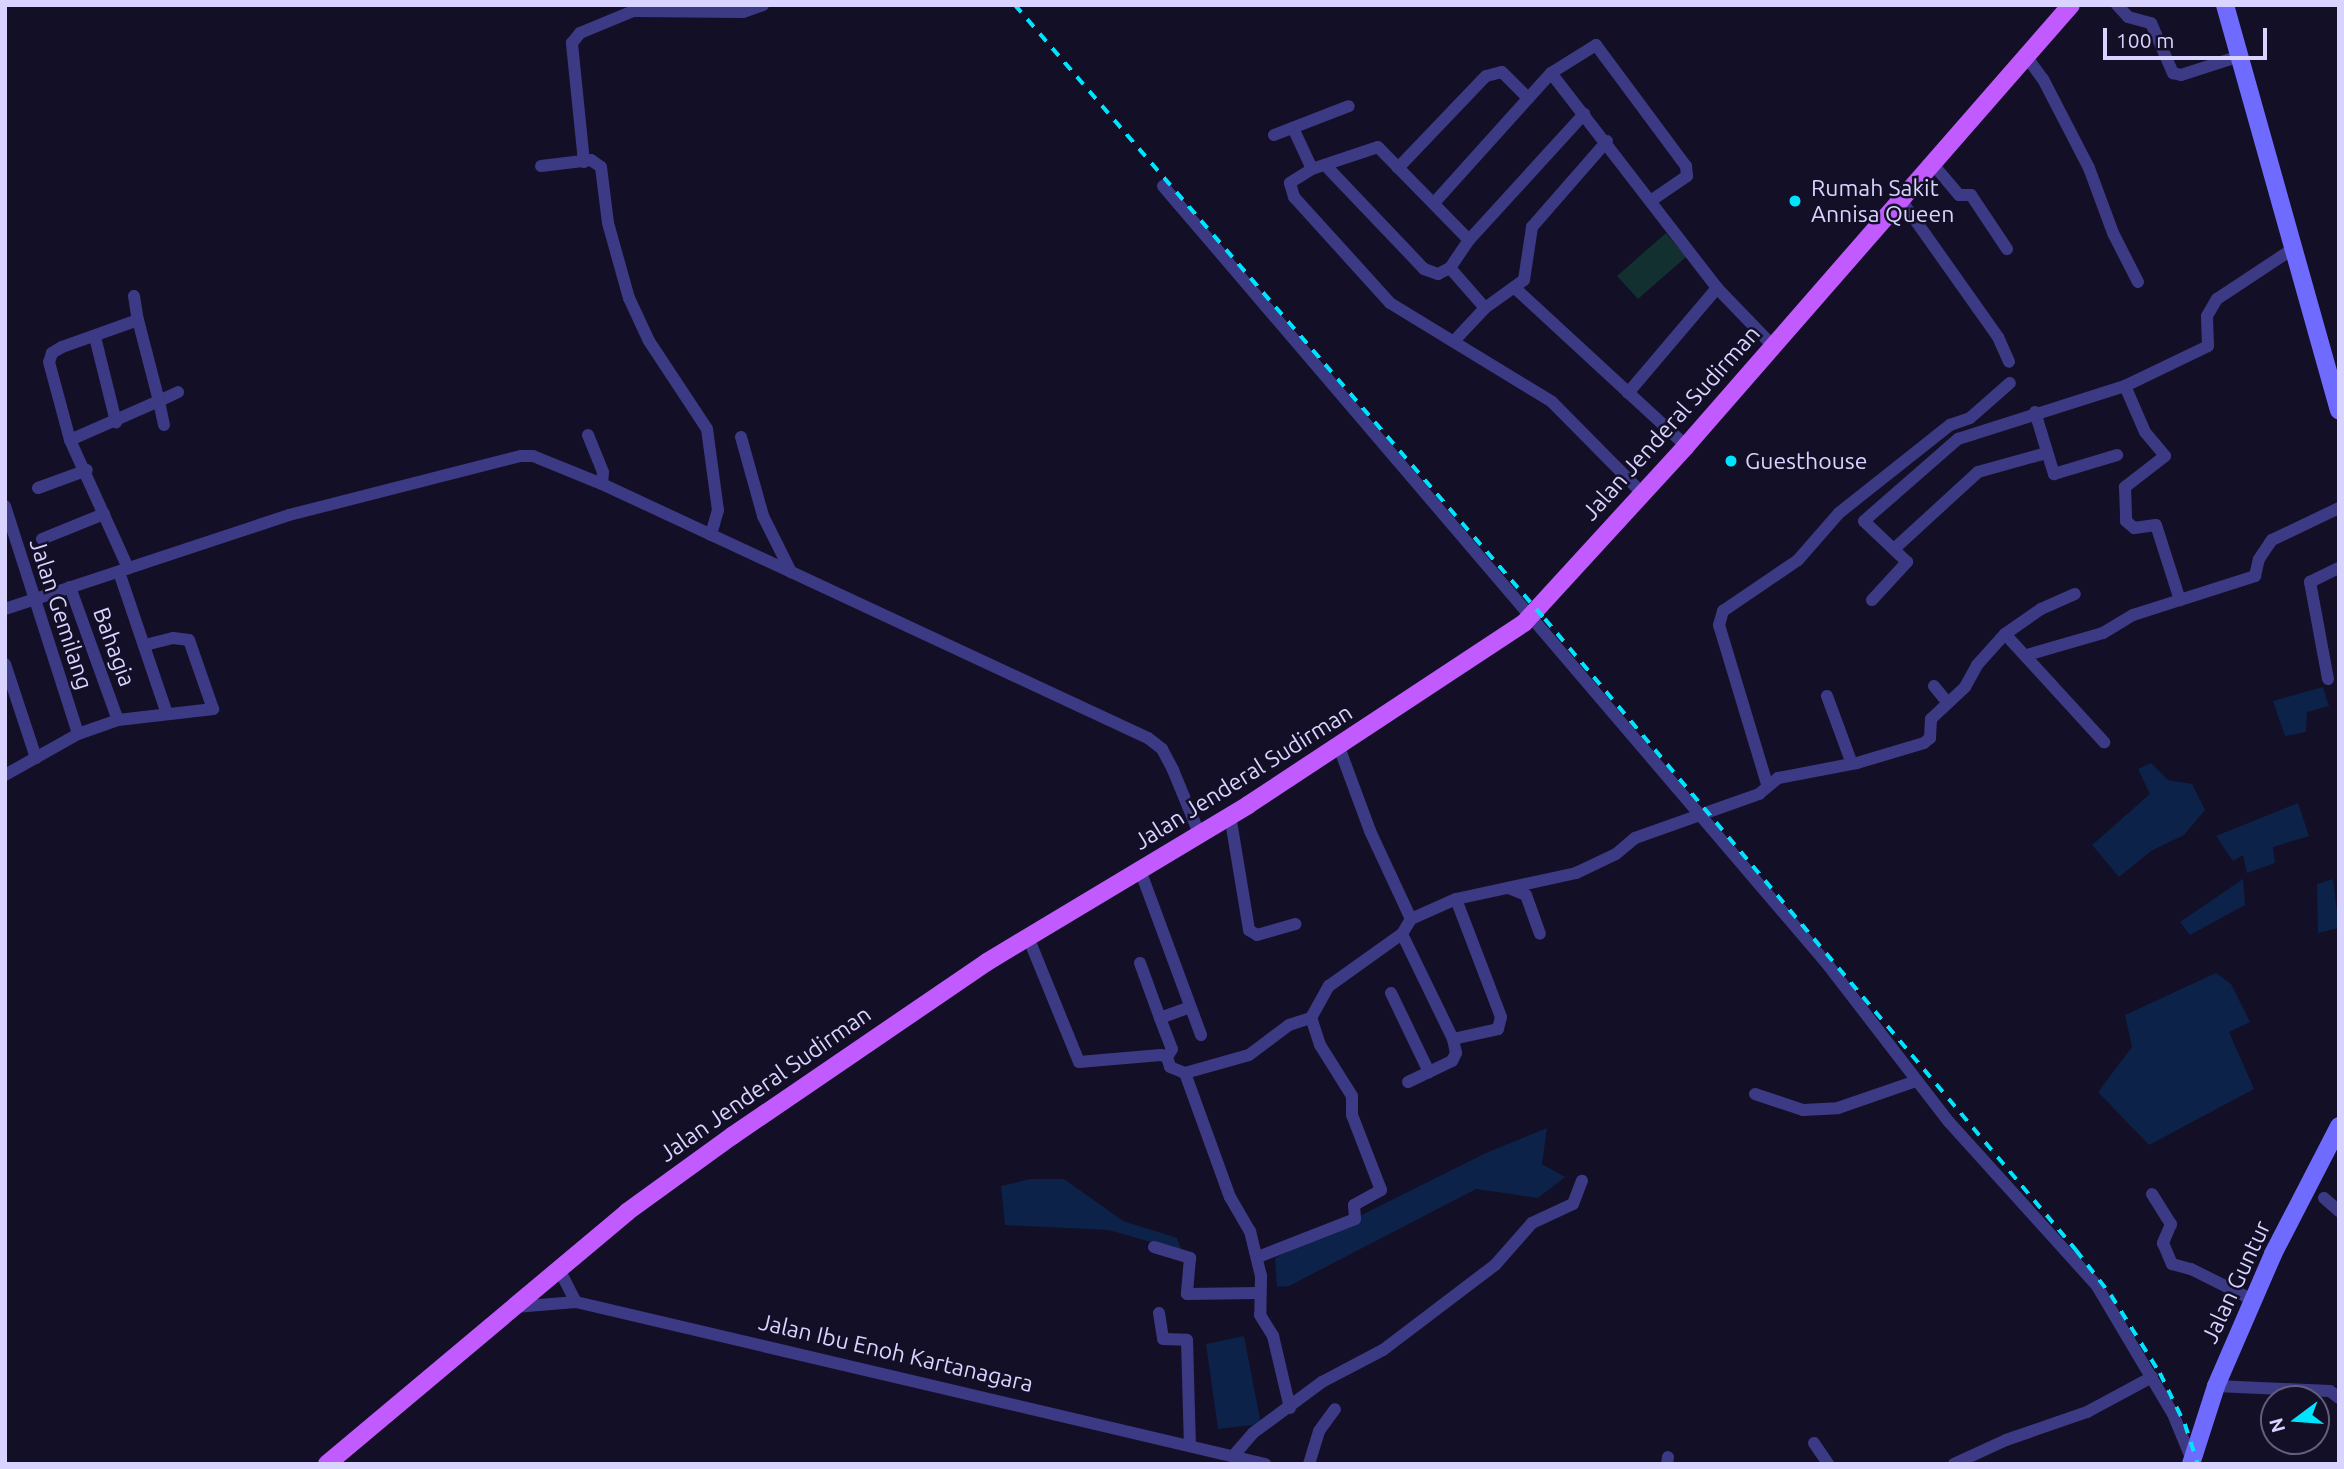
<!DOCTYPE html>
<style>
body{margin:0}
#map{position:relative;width:2344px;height:1469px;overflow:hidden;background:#130f26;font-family:Ubuntu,sans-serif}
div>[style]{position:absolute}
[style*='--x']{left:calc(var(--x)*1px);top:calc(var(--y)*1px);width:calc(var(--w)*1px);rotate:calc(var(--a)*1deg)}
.green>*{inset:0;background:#12302f}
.water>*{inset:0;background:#0c2248}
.street>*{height:12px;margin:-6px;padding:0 6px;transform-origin:6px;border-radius:6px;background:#3d3a85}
.secondary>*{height:18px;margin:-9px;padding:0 9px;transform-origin:9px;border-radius:9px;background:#6f6bff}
.primary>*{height:18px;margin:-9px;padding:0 9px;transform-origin:9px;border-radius:9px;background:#c25bff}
.rail>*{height:3.5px;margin-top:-1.75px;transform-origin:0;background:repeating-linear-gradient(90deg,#00e5ff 0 10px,transparent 0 19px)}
.dots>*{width:19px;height:19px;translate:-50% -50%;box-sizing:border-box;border:4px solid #130f26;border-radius:50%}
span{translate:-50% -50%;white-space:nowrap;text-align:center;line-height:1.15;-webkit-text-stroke:5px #130f26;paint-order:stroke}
.poi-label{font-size:23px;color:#d9d4ff}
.left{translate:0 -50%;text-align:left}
.street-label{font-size:23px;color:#d9d4ff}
.frame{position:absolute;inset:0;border:7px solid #d9d4ff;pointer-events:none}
.north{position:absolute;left:2260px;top:1385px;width:70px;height:70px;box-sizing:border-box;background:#130f26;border:2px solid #625e7d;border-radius:50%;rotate:254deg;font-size:19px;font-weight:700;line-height:28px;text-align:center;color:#d9d4ff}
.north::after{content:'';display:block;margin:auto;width:24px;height:32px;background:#00e5ff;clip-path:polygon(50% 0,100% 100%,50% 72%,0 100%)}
.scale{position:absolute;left:2103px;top:28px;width:164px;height:32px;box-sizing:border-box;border:4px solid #d9d4ff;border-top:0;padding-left:9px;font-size:21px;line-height:24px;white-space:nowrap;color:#d9d4ff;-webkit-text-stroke:5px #130f26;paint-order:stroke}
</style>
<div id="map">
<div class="green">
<div style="clip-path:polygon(1666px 233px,1686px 257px,1638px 299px,1617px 276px)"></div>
</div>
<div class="water">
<div style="clip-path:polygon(2323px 687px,2329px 706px,2307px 712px,2306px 732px,2285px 736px,2273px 701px)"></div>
<div style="clip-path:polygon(2151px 763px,2168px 780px,2192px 784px,2205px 810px,2184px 835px,2151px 851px,2119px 877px,2092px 845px,2150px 794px,2138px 769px)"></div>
<div style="clip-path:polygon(2298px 803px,2309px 836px,2273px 847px,2275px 863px,2247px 873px,2243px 855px,2233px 861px,2216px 836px)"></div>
<div style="clip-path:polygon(2243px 879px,2245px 905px,2190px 935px,2180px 922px)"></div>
<div style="clip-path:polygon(2333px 879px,2339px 928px,2318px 933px,2317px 884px)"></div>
<div style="clip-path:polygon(2216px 973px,2231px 984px,2250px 1022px,2229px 1032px,2254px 1089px,2149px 1145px,2098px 1092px,2132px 1047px,2125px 1015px)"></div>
<div style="clip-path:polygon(1547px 1128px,1542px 1164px,1565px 1177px,1538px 1198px,1476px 1189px,1289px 1286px,1277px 1287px,1275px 1258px,1486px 1153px)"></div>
<div style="clip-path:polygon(1030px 1179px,1064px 1179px,1123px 1221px,1177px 1238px,1182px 1251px,1109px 1230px,1005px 1225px,1001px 1186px)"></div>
<div style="clip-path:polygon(1244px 1336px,1261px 1424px,1218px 1429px,1206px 1344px)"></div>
</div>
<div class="street">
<div style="--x:2117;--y:5;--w:16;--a:47"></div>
<div style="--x:2128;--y:17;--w:24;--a:15"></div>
<div style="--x:2151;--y:23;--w:55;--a:66.3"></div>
<div style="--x:2173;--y:73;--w:8;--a:14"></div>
<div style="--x:2181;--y:75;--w:62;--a:-17.9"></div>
<div style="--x:2026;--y:56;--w:29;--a:54"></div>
<div style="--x:2043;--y:79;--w:100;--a:62.7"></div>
<div style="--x:2089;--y:168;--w:69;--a:69.7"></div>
<div style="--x:2113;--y:233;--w:55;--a:63"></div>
<div style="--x:1551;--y:73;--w:272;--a:52.3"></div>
<div style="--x:1717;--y:288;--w:82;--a:46"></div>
<div style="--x:1293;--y:128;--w:45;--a:65.1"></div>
<div style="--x:1274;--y:135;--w:80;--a:-21.1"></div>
<div style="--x:584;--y:162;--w:120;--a:-95.8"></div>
<div style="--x:572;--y:43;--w:13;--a:-51"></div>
<div style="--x:580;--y:33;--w:57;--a:-22.5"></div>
<div style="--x:633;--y:11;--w:110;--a:0.5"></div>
<div style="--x:743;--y:12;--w:21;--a:-19"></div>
<div style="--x:1932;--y:163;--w:42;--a:49.8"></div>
<div style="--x:1959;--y:195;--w:12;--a:0"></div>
<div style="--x:1971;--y:195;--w:65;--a:56.3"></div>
<div style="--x:541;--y:166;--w:50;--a:-6.8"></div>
<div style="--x:591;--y:160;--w:12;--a:35"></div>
<div style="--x:601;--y:167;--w:56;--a:82.9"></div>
<div style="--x:608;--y:223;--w:78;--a:74.4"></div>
<div style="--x:629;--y:298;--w:47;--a:65.1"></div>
<div style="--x:649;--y:341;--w:105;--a:56.6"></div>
<div style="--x:707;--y:429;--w:82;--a:82.3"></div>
<div style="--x:718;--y:510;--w:26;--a:106"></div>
<div style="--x:1326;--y:166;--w:142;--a:46.4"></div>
<div style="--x:1424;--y:269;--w:15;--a:20"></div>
<div style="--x:1438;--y:274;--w:13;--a:-27"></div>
<div style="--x:1450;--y:268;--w:34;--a:-56"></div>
<div style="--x:1469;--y:240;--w:171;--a:-47.6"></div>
<div style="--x:1398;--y:168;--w:127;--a:-46.3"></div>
<div style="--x:1486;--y:76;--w:16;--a:-14"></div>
<div style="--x:1502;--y:72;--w:37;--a:45"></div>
<div style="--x:1163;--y:186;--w:1024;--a:49.51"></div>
<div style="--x:1828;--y:965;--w:198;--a:52.4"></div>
<div style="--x:1949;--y:1122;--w:221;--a:47.9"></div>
<div style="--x:2097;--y:1286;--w:149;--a:59.3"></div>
<div style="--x:2173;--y:1414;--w:50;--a:67.6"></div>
<div style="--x:1901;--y:200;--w:168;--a:54.7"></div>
<div style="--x:1998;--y:337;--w:27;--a:66"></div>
<div style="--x:1434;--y:203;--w:175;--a:-48"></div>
<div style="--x:1551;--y:73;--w:53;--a:-31.9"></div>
<div style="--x:1596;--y:45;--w:151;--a:53.4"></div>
<div style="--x:1686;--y:166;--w:10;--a:84"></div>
<div style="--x:1687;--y:176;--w:42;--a:145.6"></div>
<div style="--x:1469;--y:240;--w:130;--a:-134.4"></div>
<div style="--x:1378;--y:147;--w:70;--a:161.6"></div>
<div style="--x:1312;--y:169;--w:26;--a:148"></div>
<div style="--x:1290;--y:183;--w:15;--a:74"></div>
<div style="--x:1294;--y:197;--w:143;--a:47.8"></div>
<div style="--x:1390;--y:303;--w:190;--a:31.4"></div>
<div style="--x:1552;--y:402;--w:128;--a:45.3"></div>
<div style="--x:1450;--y:268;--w:53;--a:48.8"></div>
<div style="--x:1515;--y:288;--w:233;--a:42.7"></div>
<div style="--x:134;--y:296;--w:24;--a:81"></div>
<div style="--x:95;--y:337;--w:88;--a:76.1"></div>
<div style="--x:1455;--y:340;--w:44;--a:-46.8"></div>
<div style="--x:1485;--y:308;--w:48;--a:-35.7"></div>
<div style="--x:1524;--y:280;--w:54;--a:-81.4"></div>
<div style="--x:1532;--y:227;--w:114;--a:-48.9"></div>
<div style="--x:2125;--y:386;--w:50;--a:66.5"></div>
<div style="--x:2145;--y:432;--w:31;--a:50"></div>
<div style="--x:2165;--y:456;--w:51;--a:142.2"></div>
<div style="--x:2125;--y:487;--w:34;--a:88"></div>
<div style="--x:2126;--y:521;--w:11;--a:41"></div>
<div style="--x:2134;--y:528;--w:22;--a:-8"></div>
<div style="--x:2156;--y:525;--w:79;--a:72.3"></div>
<div style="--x:2180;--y:600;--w:79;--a:-17.7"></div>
<div style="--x:2255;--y:576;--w:17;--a:-77"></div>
<div style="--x:2259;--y:559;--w:23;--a:-56"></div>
<div style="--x:2272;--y:540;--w:74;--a:-25.5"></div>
<div style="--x:1628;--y:393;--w:138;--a:-49.7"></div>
<div style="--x:2035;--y:412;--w:65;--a:73"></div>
<div style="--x:2054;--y:474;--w:66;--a:-16.8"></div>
<div style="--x:164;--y:425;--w:25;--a:-102"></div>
<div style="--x:159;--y:401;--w:21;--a:-25"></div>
<div style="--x:588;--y:435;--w:40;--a:68"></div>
<div style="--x:603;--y:472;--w:12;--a:95"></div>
<div style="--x:741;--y:437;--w:82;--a:74.4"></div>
<div style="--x:763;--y:516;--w:63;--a:63.4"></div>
<div style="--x:70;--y:440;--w:97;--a:-23.7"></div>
<div style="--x:159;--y:401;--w:84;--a:-104.5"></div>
<div style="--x:138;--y:320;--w:81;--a:160.4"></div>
<div style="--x:62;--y:347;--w:12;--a:149"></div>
<div style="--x:52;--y:353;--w:9;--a:108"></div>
<div style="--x:49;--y:362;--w:81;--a:74.9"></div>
<div style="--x:70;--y:440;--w:141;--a:65.6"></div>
<div style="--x:38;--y:488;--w:52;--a:-20.2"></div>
<div style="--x:5;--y:506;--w:239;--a:72.2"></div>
<div style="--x:42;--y:539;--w:67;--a:-22"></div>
<div style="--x:1894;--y:549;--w:114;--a:-42.5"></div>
<div style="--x:1978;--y:472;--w:71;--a:-15.6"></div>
<div style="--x:119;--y:572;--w:147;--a:71.3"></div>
<div style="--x:70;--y:587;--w:141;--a:70.2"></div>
<div style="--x:1872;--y:600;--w:52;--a:-47.4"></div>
<div style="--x:1907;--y:562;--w:59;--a:-136.4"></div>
<div style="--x:1864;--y:521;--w:125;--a:-41.1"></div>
<div style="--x:1958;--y:439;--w:175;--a:-17.6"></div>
<div style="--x:2125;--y:386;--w:92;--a:-25.7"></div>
<div style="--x:2208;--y:346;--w:30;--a:-92"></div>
<div style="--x:2207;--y:316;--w:20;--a:-60"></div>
<div style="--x:2217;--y:299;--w:92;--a:-33.5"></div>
<div style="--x:5;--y:609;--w:299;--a:-18.3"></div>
<div style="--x:289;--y:515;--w:239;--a:-14.3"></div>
<div style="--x:521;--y:456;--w:12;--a:0"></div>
<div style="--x:533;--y:456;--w:74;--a:22.1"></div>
<div style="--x:602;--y:484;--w:602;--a:24.95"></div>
<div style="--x:1148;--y:738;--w:18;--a:38"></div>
<div style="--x:1162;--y:749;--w:24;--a:62"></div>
<div style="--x:1173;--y:770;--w:68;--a:67.6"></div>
<div style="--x:2005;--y:634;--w:147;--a:47.5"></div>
<div style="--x:2027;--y:655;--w:79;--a:-16.1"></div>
<div style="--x:2103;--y:633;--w:35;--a:-31"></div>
<div style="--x:2133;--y:615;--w:49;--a:-17.7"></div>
<div style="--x:5;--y:664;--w:99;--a:71.7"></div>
<div style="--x:2328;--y:679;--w:99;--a:-100.5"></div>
<div style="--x:2310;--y:582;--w:32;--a:-26"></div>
<div style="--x:1934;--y:686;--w:21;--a:51"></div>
<div style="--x:1827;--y:696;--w:72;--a:69.8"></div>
<div style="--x:1339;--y:747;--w:90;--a:69.7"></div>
<div style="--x:1370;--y:831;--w:97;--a:65"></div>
<div style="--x:1411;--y:919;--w:49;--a:-24"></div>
<div style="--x:1456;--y:899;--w:123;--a:-12.2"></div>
<div style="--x:1576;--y:873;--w:44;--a:-25.4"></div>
<div style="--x:1616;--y:854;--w:25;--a:-40"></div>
<div style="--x:1635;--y:838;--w:132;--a:-19.5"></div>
<div style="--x:1759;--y:794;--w:25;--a:-40"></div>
<div style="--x:1778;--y:778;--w:80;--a:-10.8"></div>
<div style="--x:1857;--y:763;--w:70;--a:-16.6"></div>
<div style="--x:1924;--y:743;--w:8;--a:-40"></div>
<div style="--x:1930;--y:738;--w:19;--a:-87"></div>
<div style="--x:1931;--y:719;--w:47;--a:-43.3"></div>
<div style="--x:1965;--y:687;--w:25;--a:-61"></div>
<div style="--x:1977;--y:665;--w:42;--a:-47.9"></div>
<div style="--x:2005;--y:634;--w:44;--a:-34.8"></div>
<div style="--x:2041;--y:609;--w:37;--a:-24"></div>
<div style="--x:5;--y:775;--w:84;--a:-29.3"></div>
<div style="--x:78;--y:734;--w:42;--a:-19.3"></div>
<div style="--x:118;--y:720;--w:96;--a:-6.6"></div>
<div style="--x:213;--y:709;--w:73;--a:-109.2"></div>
<div style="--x:189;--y:640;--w:16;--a:-173"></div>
<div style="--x:173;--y:638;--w:30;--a:166"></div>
<div style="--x:1767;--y:784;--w:166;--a:-106.8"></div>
<div style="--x:1719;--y:625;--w:15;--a:-74"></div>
<div style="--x:1723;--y:611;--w:91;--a:-34.2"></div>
<div style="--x:1798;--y:560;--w:62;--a:-48.9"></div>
<div style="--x:1839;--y:513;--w:142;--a:-38.4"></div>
<div style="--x:1950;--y:425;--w:21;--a:-19"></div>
<div style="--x:1970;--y:418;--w:53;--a:-41.2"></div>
<div style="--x:1230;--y:815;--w:117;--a:80.6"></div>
<div style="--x:1249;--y:930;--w:9;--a:32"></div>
<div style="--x:1257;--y:935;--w:40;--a:-16"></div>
<div style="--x:1140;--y:870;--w:176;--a:69.7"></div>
<div style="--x:1511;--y:889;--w:16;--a:22"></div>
<div style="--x:1526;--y:895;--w:41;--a:70.3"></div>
<div style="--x:1402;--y:934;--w:117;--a:64.1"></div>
<div style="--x:1453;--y:1039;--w:46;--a:-12.5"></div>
<div style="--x:1498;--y:1029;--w:12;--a:-76"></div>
<div style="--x:1501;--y:1017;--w:126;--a:-110.9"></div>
<div style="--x:1028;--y:937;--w:135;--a:67.8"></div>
<div style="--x:1079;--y:1062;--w:82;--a:-4.9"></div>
<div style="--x:1161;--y:1055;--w:6;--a:18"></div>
<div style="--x:1167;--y:1057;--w:10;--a:73"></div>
<div style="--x:1170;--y:1067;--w:16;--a:22"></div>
<div style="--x:1185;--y:1073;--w:66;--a:-15.7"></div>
<div style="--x:1249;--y:1055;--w:50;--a:-36.9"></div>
<div style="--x:1289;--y:1025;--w:23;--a:-18"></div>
<div style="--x:1311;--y:1018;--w:37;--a:-61"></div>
<div style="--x:1329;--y:986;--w:90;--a:-35.5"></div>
<div style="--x:1402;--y:934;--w:17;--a:-59"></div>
<div style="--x:1140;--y:963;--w:59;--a:70"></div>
<div style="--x:1160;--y:1018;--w:32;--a:-20"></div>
<div style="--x:1391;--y:993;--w:88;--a:64.3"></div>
<div style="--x:1160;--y:1018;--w:33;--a:69"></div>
<div style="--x:1172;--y:1049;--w:9;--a:122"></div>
<div style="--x:1185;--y:1073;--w:132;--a:70.1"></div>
<div style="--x:1230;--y:1197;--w:39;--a:60"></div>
<div style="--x:1250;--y:1231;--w:46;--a:76.3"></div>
<div style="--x:1261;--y:1276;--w:39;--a:91"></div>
<div style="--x:1260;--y:1315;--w:25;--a:58"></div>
<div style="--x:1273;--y:1336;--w:74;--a:76.7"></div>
<div style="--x:1408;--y:1082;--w:49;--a:-25.5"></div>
<div style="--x:1452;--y:1061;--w:9;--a:-63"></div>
<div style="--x:1456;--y:1053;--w:14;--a:-102"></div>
<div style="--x:1755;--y:1094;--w:51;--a:18.4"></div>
<div style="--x:1803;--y:1110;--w:35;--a:-3"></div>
<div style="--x:1838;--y:1108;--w:83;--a:-19.1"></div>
<div style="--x:2152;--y:1194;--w:36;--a:58"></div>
<div style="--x:2171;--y:1224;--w:21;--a:113"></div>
<div style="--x:2163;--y:1243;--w:23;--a:67"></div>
<div style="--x:2172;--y:1264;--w:20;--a:15"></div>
<div style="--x:2191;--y:1269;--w:69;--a:26.6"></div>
<div style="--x:2324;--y:1198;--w:20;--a:41"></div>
<div style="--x:1154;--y:1247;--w:38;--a:17"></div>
<div style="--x:1190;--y:1258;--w:36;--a:95"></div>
<div style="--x:1187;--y:1294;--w:71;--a:-0.8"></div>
<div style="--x:1258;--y:1257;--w:104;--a:-21.4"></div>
<div style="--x:1355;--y:1219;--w:14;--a:-94"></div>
<div style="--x:1354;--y:1205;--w:31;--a:-29"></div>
<div style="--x:1381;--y:1190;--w:80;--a:-111.1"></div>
<div style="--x:1352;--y:1115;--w:19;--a:-90"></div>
<div style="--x:1352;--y:1096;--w:60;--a:-122.1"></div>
<div style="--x:1320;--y:1045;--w:28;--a:-108"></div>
<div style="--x:560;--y:1271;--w:35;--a:63"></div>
<div style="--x:515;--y:1307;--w:61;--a:-4.7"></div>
<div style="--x:576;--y:1302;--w:708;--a:13.23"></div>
<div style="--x:1159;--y:1313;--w:26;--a:81"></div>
<div style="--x:1163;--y:1339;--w:24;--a:2"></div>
<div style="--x:1187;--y:1340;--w:105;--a:88.4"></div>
<div style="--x:2216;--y:1386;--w:114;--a:2.5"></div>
<div style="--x:2330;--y:1391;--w:11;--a:38"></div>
<div style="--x:1814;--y:1443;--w:25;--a:56"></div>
<div style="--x:1234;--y:1455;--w:29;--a:-49"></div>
<div style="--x:1253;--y:1433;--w:86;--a:-36.5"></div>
<div style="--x:1322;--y:1382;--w:69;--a:-27.7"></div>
<div style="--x:1383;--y:1350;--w:141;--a:-37.2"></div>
<div style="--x:1495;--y:1265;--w:56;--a:-48.6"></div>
<div style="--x:1532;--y:1223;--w:45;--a:-24.9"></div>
<div style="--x:1573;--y:1204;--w:25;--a:-69"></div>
<div style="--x:1309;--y:1464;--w:34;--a:-73"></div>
<div style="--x:1319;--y:1431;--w:27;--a:-54"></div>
<div style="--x:1667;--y:1464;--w:7;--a:-82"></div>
<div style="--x:1954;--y:1464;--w:57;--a:-24.8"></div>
<div style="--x:2006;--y:1440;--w:86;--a:-19.1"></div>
<div style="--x:2087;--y:1412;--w:74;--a:-28.3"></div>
</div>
<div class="secondary">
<div style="--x:2225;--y:5;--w:421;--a:74.3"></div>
<div style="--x:2191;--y:1464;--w:82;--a:-72.2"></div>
<div style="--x:2216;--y:1386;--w:144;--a:-66.6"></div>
<div style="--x:2273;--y:1254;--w:144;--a:-62.7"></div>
</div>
<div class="primary">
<div style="--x:327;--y:1464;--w:392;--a:-40"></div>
<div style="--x:627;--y:1212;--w:130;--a:-35.9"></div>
<div style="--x:732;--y:1136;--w:309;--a:-34.3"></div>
<div style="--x:987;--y:962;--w:305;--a:-31"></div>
<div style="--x:1248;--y:805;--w:331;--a:-33.4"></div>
<div style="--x:1524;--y:623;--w:240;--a:-47.5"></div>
<div style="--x:1686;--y:446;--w:585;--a:-48.88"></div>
</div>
<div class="rail">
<div style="--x:1015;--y:5;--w:811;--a:49.2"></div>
<div style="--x:1545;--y:619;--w:825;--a:49.92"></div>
<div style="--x:2076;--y:1250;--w:57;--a:52.1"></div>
<div style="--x:2111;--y:1295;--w:92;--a:57.9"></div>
<div style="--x:2160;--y:1373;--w:57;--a:63.9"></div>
<div style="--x:2185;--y:1424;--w:42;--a:72"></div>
</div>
<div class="dots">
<div style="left:1795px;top:201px;background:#00e5ff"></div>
<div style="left:1731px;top:461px;background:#00e5ff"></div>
</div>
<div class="poi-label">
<span class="left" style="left:1811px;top:201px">Rumah Sakit<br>Annisa Queen</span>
<span class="left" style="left:1745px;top:461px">Guesthouse</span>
</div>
<div class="street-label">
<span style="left:1671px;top:423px;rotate:-48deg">Jalan Jenderal Sudirman</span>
<span style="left:61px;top:614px;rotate:72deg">Jalan Gemilang</span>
<span style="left:114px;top:647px;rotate:70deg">Bahagia</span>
<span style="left:1243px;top:777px;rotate:-32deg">Jalan Jenderal Sudirman</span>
<span style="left:765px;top:1084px;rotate:-35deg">Jalan Jenderal Sudirman</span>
<span style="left:2236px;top:1282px;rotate:-65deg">Jalan Guntur</span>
<span style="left:896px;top:1353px;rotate:13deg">Jalan Ibu Enoh Kartanagara</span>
</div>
<div class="frame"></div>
<div class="north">N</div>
<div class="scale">100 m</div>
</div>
